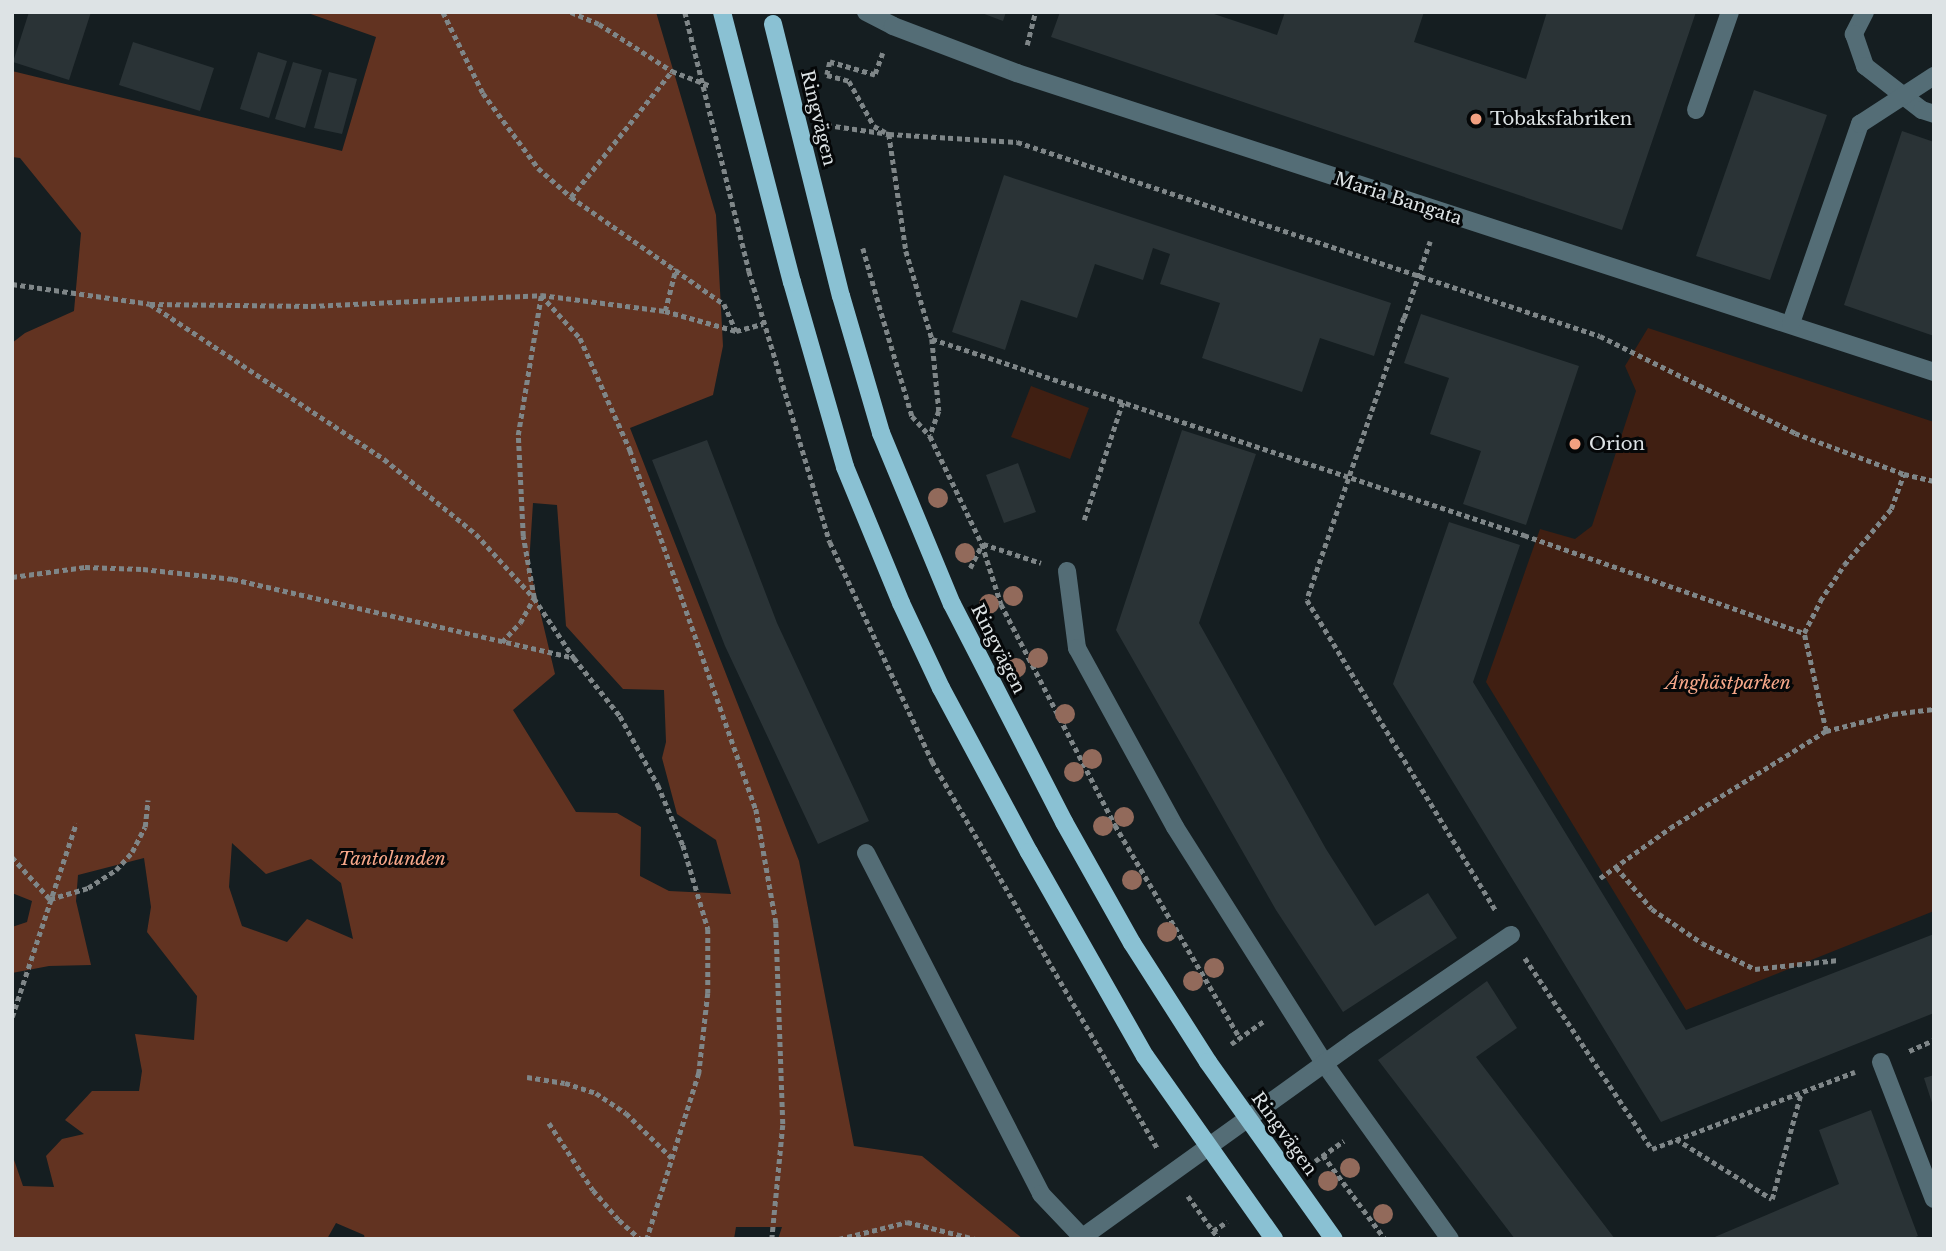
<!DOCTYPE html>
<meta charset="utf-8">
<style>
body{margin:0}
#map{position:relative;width:1946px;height:1251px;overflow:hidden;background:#151e21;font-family:"Libre Baskerville",serif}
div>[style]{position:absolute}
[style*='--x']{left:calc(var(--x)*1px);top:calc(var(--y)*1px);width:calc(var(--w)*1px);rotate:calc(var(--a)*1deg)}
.green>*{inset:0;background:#401f12}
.forest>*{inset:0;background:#623321}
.building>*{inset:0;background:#2a3336}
.path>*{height:4.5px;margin-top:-2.25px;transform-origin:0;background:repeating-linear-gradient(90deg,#7f8688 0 5px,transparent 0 8.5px)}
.minor>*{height:18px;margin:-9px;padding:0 9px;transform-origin:9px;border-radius:9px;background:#546d76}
.major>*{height:18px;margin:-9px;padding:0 9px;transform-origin:9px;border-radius:9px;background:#8ac1d3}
.path-bridge>*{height:4.5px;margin-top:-2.25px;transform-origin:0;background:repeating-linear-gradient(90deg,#7f8688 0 5px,transparent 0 8.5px)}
.minor-bridge>*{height:18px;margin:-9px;padding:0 9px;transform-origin:9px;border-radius:9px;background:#546d76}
.major-bridge>*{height:18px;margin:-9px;padding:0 9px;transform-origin:9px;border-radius:9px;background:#8ac1d3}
.trees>*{width:20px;height:20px;margin:-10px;border-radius:50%;background:#926a5b}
.dots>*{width:19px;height:19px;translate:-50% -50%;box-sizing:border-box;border:4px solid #050708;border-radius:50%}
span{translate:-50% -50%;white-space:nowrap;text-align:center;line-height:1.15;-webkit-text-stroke:6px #050708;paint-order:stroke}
.street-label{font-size:18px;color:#dde3e5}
.poi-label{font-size:18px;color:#dde3e5}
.left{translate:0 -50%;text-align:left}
.park-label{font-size:18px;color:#f8a88a;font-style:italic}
.frame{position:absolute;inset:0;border:14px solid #dde3e5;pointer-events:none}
</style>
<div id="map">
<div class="green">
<div style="clip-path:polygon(1648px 328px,1934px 422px,1934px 911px,1686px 1010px,1486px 682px,1540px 529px,1575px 539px,1592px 526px,1636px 391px,1625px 366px)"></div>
<div style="clip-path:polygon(1031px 386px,1089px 408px,1070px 459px,1011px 437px)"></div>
</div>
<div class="forest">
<div style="clip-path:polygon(evenodd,305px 12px,656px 12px,716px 215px,723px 346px,713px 395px,630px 428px,799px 861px,854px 1146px,922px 1156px,1023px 1239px,778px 1239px,782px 1227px,736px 1227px,734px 1239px,365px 1239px,364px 1235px,336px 1223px,327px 1239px,12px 1239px,12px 1154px,23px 1186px,54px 1187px,46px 1156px,62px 1139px,84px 1134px,65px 1120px,92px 1091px,139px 1091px,142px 1071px,135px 1034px,194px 1040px,197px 996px,147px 932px,151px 907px,144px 858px,78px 875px,76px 901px,91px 965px,49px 966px,12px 973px,12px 927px,27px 922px,32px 901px,12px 893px,12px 343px,25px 333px,74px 311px,81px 233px,20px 158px,12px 157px,12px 71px,342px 151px,376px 37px,305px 12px,533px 503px,557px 505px,566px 626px,623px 689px,664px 690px,666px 742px,662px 758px,677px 814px,716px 840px,731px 894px,669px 891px,640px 876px,641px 827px,617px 813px,576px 812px,513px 710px,555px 674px,529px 565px,533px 503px,305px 12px,232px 843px,266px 874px,311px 859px,341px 883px,353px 939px,307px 919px,287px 942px,242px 926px,229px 887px,232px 843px)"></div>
</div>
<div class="building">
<div style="clip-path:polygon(29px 12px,91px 12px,69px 80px,13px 62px)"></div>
<div style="clip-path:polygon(979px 12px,1006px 12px,1003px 21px)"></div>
<div style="clip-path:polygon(1060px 12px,1208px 12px,1277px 35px,1285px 12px,1424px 12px,1414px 42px,1526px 79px,1547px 12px,1696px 12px,1622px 230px,1051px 37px)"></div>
<div style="clip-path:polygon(133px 42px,214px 68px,200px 111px,119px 85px)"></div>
<div style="clip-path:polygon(258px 52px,287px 61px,269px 118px,240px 109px)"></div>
<div style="clip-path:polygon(293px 62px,322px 70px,305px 128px,275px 119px)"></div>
<div style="clip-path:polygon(329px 72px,357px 79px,342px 134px,314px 128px)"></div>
<div style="clip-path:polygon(1754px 90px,1827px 115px,1770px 280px,1696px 256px)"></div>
<div style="clip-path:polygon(1902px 131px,1934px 142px,1934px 336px,1844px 305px)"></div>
<div style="clip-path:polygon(1004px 175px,1391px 303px,1374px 356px,1320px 338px,1302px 392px,1202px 358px,1220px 303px,1160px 284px,1170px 254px,1153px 248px,1143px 280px,1095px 264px,1077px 318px,1021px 300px,1005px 350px,952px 332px)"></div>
<div style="clip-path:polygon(1421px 314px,1579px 366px,1526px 525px,1463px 504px,1481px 451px,1430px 434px,1449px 378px,1404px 363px)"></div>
<div style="clip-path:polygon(1182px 430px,1256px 454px,1199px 623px,1326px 849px,1375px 926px,1428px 893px,1457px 938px,1343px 1012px,1276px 910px,1116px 630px)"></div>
<div style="clip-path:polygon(707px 440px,777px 623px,869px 821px,818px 844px,725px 646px,652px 460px)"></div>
<div style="clip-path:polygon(1018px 463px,1036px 512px,1004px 523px,986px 475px)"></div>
<div style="clip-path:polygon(1449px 522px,1520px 545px,1473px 682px,1686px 1030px,1934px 934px,1934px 1013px,1661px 1122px,1393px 684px)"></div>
<div style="clip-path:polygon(1487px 981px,1517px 1028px,1476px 1057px,1615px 1239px,1515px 1239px,1378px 1060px)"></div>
<div style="clip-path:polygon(1934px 1075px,1934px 1106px,1933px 1106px,1924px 1078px)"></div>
<div style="clip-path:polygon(1871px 1110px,1918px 1236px,1911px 1239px,1710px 1239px,1839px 1184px,1819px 1130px)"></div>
</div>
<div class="path">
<div style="--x:443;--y:12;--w:90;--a:63.7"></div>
<div style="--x:483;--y:93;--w:93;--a:53.7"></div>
<div style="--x:538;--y:168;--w:44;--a:41.3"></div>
<div style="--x:571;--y:197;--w:187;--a:35"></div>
<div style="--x:724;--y:304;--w:30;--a:66"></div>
<div style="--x:571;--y:12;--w:30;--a:23"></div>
<div style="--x:599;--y:24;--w:87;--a:32.8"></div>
<div style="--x:672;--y:71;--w:40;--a:21"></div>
<div style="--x:1027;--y:45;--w:34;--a:-76"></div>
<div style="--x:883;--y:53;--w:23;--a:110"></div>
<div style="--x:875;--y:75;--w:47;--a:-163.9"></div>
<div style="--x:830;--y:62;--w:13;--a:103"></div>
<div style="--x:827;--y:75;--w:23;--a:15"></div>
<div style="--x:849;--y:81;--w:51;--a:60.9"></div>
<div style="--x:874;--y:126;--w:13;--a:29"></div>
<div style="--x:827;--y:125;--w:63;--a:8.3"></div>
<div style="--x:889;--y:134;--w:128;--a:3.6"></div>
<div style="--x:1017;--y:142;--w:614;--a:18.41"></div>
<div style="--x:1600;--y:336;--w:218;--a:26.4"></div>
<div style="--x:1795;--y:433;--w:116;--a:20.6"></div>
<div style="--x:1904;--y:474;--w:31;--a:13"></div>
<div style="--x:889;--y:134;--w:118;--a:81.7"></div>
<div style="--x:906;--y:251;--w:92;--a:73.5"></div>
<div style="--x:932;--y:339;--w:72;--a:84.4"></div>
<div style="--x:939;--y:411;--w:27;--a:110"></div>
<div style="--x:571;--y:197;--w:161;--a:-51.3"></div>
<div style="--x:749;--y:271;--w:283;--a:73.4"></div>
<div style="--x:830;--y:542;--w:242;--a:65"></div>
<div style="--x:932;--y:761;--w:448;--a:59.8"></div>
<div style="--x:12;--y:284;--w:139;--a:8.2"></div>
<div style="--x:150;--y:304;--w:161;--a:0.7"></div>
<div style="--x:311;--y:306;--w:230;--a:-2.7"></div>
<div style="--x:541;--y:295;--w:125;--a:7.4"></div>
<div style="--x:665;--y:311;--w:74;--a:15.7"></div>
<div style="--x:736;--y:331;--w:28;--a:-15"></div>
<div style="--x:541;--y:295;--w:58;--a:47.8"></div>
<div style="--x:580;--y:338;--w:123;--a:65.9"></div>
<div style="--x:630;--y:450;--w:380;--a:70.7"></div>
<div style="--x:756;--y:809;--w:116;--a:80"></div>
<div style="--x:776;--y:923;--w:202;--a:88"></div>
<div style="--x:783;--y:1125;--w:115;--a:95.5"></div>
<div style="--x:150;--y:304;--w:281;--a:33.5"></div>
<div style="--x:384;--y:459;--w:119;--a:39.2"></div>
<div style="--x:476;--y:534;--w:86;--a:47.8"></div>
<div style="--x:534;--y:598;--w:72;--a:56.3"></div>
<div style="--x:574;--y:658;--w:74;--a:51.6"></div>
<div style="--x:620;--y:716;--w:79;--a:61.2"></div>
<div style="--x:658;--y:785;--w:65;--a:67.4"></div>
<div style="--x:683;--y:845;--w:88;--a:73.4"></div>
<div style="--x:708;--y:929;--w:64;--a:90"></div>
<div style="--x:708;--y:993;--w:81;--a:96.4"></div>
<div style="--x:699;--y:1073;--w:174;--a:107.4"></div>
<div style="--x:879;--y:305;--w:116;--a:73.4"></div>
<div style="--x:912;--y:416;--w:27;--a:48"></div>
<div style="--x:930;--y:436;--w:120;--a:64.3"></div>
<div style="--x:982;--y:544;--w:63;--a:72.4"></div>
<div style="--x:1001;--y:604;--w:249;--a:62.7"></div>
<div style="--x:1115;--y:825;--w:247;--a:59.6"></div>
<div style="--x:665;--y:311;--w:44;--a:-75.7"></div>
<div style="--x:1404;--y:318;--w:298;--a:109"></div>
<div style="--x:1307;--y:600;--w:365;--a:58.7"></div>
<div style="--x:932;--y:339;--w:624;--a:18.32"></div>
<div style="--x:1524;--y:535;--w:297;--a:19.3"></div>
<div style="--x:1084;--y:520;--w:125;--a:-71.9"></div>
<div style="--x:983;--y:544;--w:61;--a:18.1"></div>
<div style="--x:970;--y:568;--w:27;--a:-63"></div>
<div style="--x:12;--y:577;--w:74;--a:-7.8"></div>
<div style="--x:85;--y:567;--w:58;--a:2"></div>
<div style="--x:143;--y:569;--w:91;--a:6.3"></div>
<div style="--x:233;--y:579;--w:350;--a:13"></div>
<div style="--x:502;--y:642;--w:26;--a:-47"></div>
<div style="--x:520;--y:623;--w:29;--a:-61"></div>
<div style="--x:534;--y:598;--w:63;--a:-100.1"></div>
<div style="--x:523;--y:536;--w:101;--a:-92.8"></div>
<div style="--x:518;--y:435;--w:141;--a:-80.6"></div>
<div style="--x:1826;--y:731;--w:100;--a:-102.7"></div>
<div style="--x:1804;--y:633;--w:36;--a:-63"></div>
<div style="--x:1820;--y:601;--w:43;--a:-56.3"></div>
<div style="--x:1844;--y:565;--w:73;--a:-50"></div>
<div style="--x:1891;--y:509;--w:37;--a:-70"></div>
<div style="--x:12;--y:857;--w:57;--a:47.9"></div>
<div style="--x:50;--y:899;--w:40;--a:-16"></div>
<div style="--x:88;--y:888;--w:33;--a:-33"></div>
<div style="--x:116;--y:870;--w:24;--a:-48"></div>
<div style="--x:132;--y:852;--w:28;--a:-63"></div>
<div style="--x:145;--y:827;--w:27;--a:-84"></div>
<div style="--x:1616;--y:867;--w:55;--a:49.4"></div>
<div style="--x:1652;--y:909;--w:60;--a:34.2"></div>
<div style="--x:1702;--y:943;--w:59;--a:26.1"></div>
<div style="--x:1755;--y:969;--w:84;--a:-6.1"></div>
<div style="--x:1600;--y:878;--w:86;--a:-35.5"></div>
<div style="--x:1670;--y:828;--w:184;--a:-31.9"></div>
<div style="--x:1826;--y:731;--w:69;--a:-14.2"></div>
<div style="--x:1893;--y:714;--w:41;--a:-7"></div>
<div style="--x:1525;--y:958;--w:229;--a:56.4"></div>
<div style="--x:1652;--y:1149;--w:217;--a:-20.8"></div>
<div style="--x:12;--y:1017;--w:204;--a:-71.7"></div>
<div style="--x:1231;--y:1044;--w:40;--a:-34.9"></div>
<div style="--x:1909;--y:1051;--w:27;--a:-24"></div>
<div style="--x:527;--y:1077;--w:38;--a:9"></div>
<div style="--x:565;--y:1083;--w:33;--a:18"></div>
<div style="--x:596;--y:1093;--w:36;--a:34"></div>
<div style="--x:626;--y:1113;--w:64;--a:44.4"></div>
<div style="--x:549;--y:1123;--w:80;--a:56.7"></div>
<div style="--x:593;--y:1190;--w:40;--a:49"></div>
<div style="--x:619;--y:1220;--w:28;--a:42"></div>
<div style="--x:1676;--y:1139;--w:113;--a:32"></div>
<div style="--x:1772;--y:1199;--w:110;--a:-74.7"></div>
<div style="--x:1323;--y:1155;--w:104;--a:53.6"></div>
<div style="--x:1315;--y:1161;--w:35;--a:-35"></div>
<div style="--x:1188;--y:1196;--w:53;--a:54.2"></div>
<div style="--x:1213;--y:1231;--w:17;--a:-33"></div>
<div style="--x:839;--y:1239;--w:70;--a:-14"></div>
<div style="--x:907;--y:1222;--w:70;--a:14"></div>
</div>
<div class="minor">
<div style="--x:866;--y:12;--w:30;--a:27"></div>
<div style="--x:893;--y:26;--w:133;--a:20.8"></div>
<div style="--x:1017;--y:73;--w:965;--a:18.06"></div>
<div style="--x:1865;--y:12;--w:25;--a:117"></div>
<div style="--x:1854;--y:34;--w:34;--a:71"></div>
<div style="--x:1865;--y:66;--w:72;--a:37.7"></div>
<div style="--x:1922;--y:110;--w:13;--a:18"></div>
<div style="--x:1696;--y:110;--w:104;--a:-70.9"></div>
<div style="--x:1791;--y:323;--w:211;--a:-70.9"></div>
<div style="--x:1067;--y:571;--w:78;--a:82.6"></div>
<div style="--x:1077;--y:648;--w:204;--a:61.3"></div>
<div style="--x:1175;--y:827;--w:279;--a:57.7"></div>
<div style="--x:1324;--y:1063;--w:216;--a:54.4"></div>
<div style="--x:866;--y:853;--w:383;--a:62.8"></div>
<div style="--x:1041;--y:1194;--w:59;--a:46.4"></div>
<div style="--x:1881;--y:1062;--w:147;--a:68.9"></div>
<div style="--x:1080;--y:1239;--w:337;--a:-35.7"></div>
<div style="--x:1354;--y:1042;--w:190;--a:-34.3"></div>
</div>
<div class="major">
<div style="--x:792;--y:282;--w:192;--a:74"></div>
<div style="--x:845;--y:467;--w:147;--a:67.6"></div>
<div style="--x:901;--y:603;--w:94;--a:64.8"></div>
<div style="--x:941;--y:688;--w:186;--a:61.8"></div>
<div style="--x:1029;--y:852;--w:235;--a:60.4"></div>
<div style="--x:1145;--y:1056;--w:224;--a:54.8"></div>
<div style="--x:841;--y:296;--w:143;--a:73.7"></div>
<div style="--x:881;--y:433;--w:185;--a:67.5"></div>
<div style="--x:952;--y:604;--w:245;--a:62.8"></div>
<div style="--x:1064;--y:822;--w:139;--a:60.7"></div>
<div style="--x:1132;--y:943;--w:141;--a:57.4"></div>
<div style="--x:1208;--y:1062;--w:217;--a:54.6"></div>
</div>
<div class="path-bridge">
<div style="--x:685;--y:12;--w:267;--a:76.1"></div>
<div style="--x:863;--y:248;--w:59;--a:74.3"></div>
<div style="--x:1404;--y:318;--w:81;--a:-71.3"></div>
</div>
<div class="minor-bridge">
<div style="--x:1860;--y:124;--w:88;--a:-33"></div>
</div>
<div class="major-bridge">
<div style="--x:722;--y:12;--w:279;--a:75.5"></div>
<div style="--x:773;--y:24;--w:280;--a:76"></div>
</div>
<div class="trees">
<div style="left:938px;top:498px"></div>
<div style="left:965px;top:553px"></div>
<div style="left:1013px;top:596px"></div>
<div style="left:989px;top:604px"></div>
<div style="left:1038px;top:658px"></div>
<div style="left:1016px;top:668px"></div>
<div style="left:1065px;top:714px"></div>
<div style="left:1092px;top:759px"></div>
<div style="left:1074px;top:772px"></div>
<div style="left:1124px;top:817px"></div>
<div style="left:1103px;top:826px"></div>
<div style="left:1132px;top:880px"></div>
<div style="left:1167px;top:932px"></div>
<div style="left:1214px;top:968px"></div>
<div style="left:1193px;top:981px"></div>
<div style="left:1350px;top:1168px"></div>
<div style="left:1328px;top:1181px"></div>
<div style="left:1383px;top:1214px"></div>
</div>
<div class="dots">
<div style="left:1476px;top:119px;background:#f2a081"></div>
<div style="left:1575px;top:444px;background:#f2a081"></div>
</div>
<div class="street-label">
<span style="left:818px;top:118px;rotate:76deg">Ringvägen</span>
<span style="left:1398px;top:199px;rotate:18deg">Maria Bangata</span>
<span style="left:998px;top:649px;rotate:63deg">Ringvägen</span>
<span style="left:1284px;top:1134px;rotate:54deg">Ringvägen</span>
</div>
<div class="poi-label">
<span class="left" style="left:1490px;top:119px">Tobaksfabriken</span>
<span class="left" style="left:1589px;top:444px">Orion</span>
</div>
<div class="park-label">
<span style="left:1728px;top:683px">Ånghästparken</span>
<span style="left:392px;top:859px">Tantolunden</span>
</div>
<div class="frame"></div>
</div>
